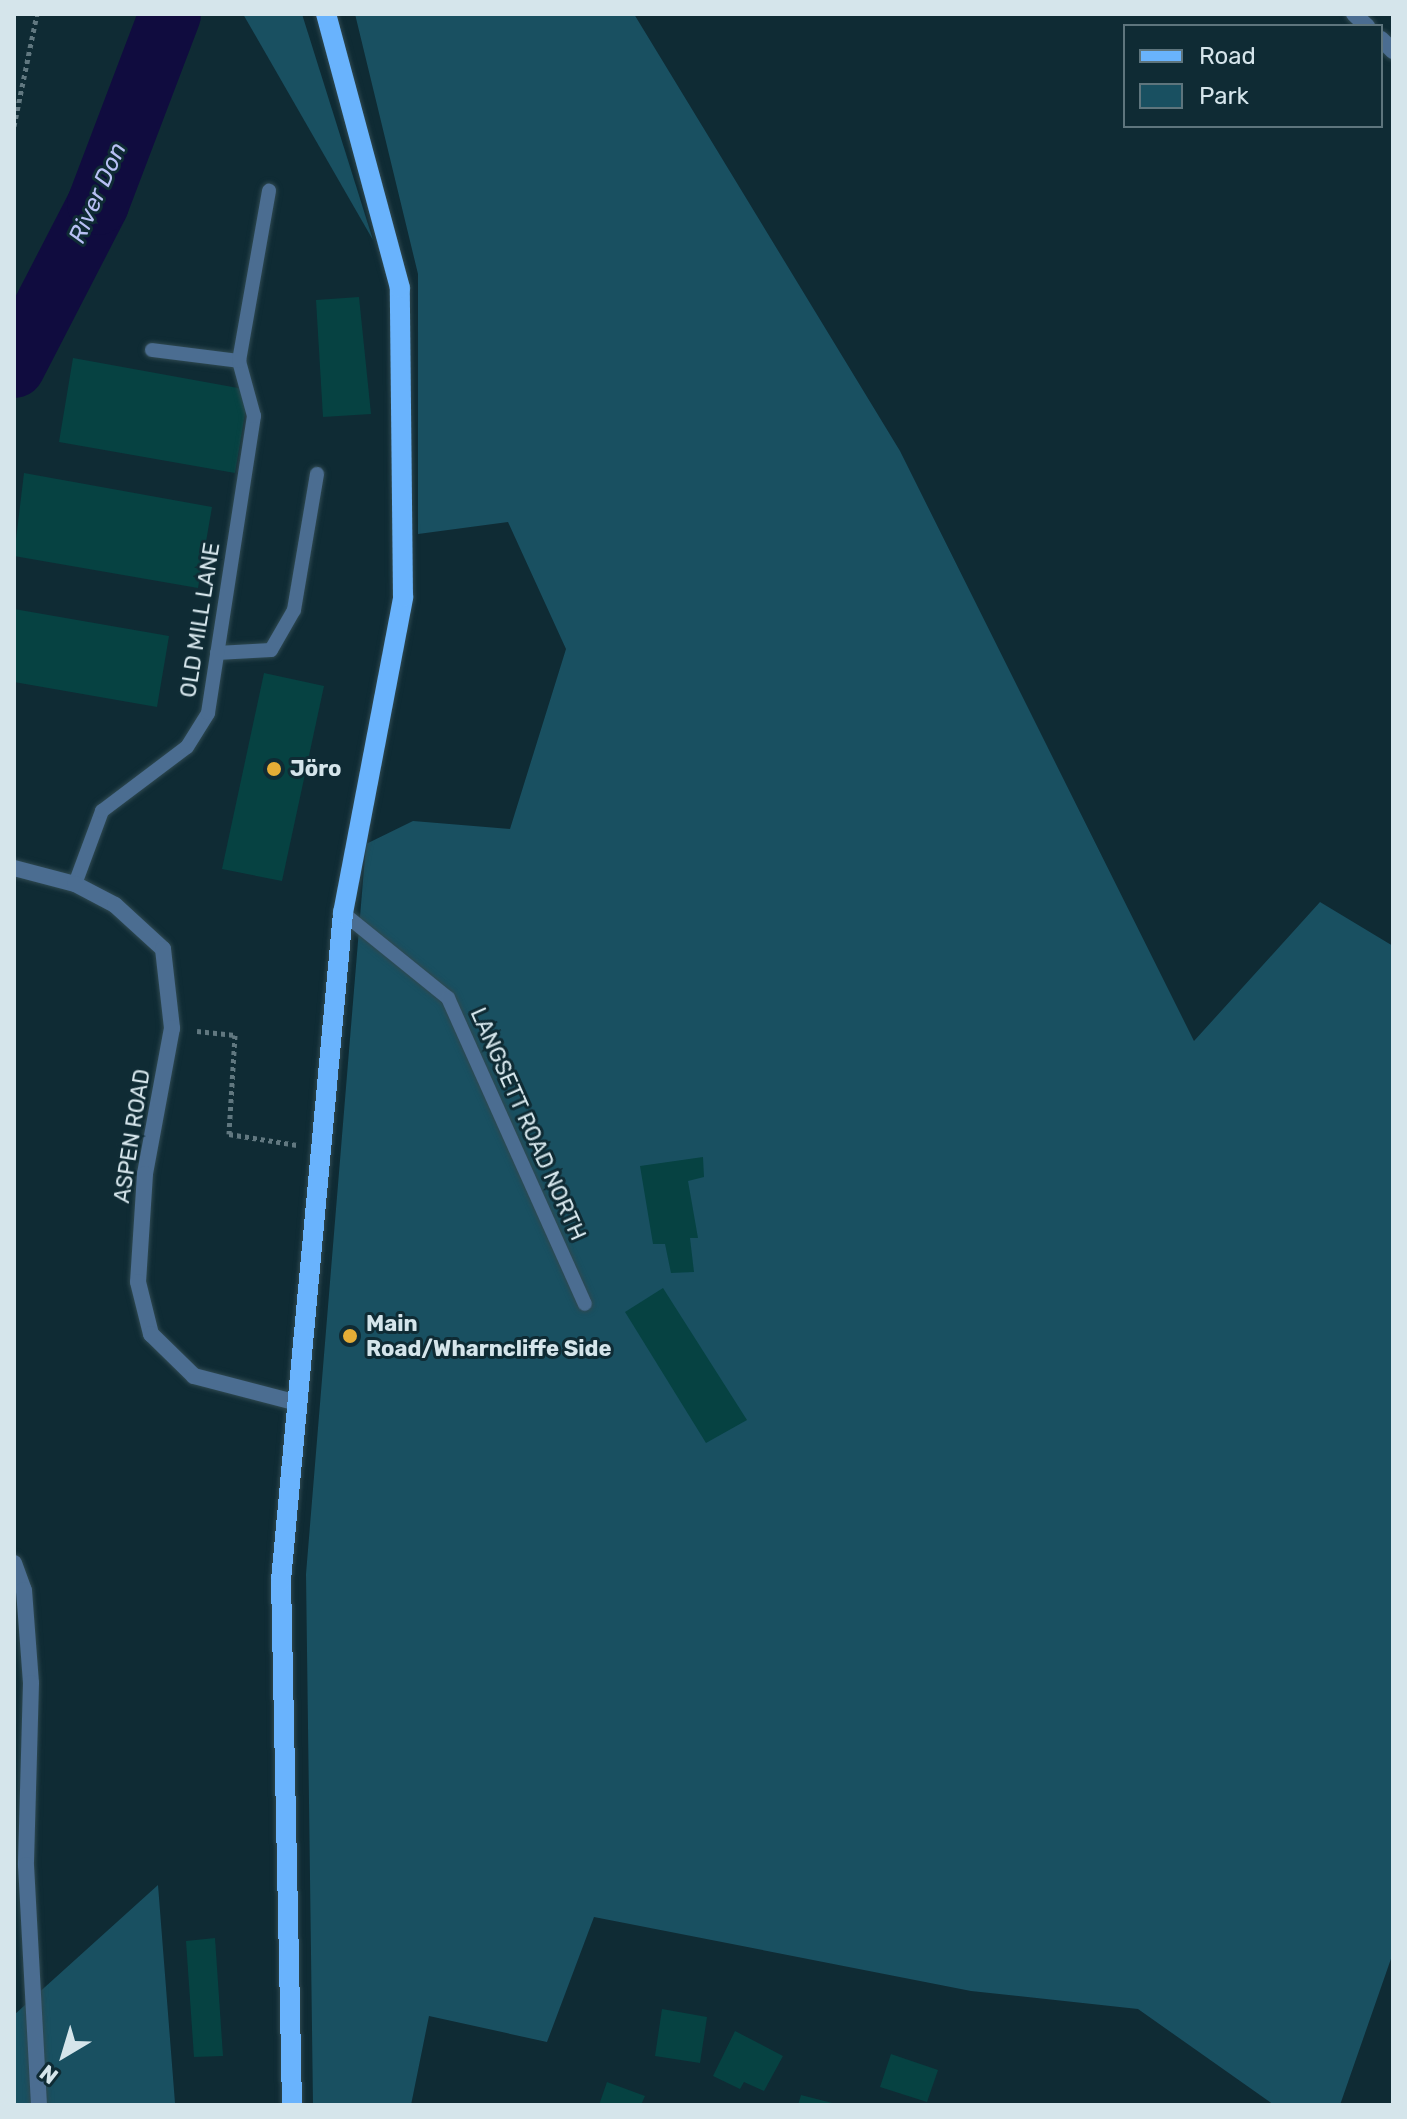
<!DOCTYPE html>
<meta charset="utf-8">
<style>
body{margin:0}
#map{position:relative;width:1407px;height:2119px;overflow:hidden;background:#0f2b34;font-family:Rubik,sans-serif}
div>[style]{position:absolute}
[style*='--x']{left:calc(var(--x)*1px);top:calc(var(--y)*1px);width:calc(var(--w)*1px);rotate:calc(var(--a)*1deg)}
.green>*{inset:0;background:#195061}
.river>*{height:62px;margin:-31px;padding:0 31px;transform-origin:31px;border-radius:31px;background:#100c3f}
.building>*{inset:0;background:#064242}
.path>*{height:5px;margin-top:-2.5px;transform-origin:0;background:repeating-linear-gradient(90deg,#617880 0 4px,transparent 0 8px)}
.roads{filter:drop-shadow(0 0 2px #2f4951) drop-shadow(0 0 2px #2f4951)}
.service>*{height:14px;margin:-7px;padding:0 7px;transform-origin:7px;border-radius:7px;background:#4b6d91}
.minor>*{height:16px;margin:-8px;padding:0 8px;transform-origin:8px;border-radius:8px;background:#4b6d91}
.primary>*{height:20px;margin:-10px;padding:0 10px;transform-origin:10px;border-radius:10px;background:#69b3fd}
.dots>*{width:22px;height:22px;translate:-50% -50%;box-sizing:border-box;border:4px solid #0f2b34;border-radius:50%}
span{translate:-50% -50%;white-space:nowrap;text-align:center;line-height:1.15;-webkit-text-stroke:6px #0f2b34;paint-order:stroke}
.street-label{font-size:22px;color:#d5e5eb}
.poi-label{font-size:22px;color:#d5e5eb;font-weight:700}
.left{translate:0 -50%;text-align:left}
.water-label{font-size:24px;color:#b8c0f4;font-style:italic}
.frame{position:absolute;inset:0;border:16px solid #d5e5eb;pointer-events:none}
.legend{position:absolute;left:1123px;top:24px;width:260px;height:104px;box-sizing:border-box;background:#0f2b34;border:2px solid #5e757d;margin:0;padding:10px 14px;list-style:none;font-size:24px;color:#d5e5eb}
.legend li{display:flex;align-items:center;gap:16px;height:40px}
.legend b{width:40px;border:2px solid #5e757d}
.north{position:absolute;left:24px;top:2015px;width:80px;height:80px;-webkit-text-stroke:6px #0f2b34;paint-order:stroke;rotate:218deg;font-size:22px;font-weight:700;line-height:32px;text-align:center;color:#d5e5eb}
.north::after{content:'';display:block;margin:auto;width:28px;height:36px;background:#d5e5eb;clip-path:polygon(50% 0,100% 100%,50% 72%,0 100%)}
</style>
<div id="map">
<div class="green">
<div style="clip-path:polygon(243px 14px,302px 14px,373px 240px)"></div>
<div style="clip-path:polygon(355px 14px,634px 14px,900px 451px,1194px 1041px,1320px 902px,1393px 946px,1393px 1953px,1340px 2105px,1274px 2105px,1138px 2009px,971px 1991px,594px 1917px,547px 2042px,429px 2016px,411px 2105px,313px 2105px,306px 1574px,366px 844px,413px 821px,510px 829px,566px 649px,508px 522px,418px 534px,418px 274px)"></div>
<div style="clip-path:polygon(158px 1885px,175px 2103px,226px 2105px,14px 2105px,14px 2015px)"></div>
</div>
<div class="river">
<div style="--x:14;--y:367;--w:183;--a:-62.7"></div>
<div style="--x:98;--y:204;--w:203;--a:-69.2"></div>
</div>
<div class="building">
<div style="clip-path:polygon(359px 297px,371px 414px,323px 417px,316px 300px)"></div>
<div style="clip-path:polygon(73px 358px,249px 390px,235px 473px,59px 442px)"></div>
<div style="clip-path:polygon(24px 473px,212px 507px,198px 588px,14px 556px)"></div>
<div style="clip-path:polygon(14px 609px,169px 636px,157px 707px,14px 682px)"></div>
<div style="clip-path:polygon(264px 673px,324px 686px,282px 881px,222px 869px)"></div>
<div style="clip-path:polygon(703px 1157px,704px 1177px,688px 1181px,698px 1238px,690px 1238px,694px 1272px,671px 1273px,665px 1244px,653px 1244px,640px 1166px)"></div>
<div style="clip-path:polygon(663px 1288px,747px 1420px,706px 1443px,625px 1312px)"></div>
<div style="clip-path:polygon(215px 1938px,223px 2056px,194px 2057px,186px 1941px)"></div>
<div style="clip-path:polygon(662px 2009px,707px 2017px,700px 2063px,655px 2056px)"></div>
<div style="clip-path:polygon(735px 2031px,783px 2056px,764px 2091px,744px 2082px,740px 2089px,713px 2076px)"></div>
<div style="clip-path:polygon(891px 2054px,938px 2070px,927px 2102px,880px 2087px)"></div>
<div style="clip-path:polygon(607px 2082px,645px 2096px,641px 2105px,599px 2105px)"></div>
<div style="clip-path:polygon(801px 2095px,836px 2104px,836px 2105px,798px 2105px)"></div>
</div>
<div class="path">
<div style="--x:14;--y:126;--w:114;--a:-78.4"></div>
<div style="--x:197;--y:1031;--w:38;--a:6"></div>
<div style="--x:235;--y:1035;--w:99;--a:93.5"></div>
<div style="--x:229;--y:1134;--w:69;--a:9.2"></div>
</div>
<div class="roads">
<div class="service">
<div style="--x:152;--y:350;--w:88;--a:7.2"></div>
<div style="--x:217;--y:653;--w:54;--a:-3.2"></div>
<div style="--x:271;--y:650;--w:46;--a:-60.1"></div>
<div style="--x:294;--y:610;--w:138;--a:-80.4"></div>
<div style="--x:75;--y:884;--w:78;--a:-69.7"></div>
<div style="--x:102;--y:811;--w:106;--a:-37"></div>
<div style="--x:187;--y:747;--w:40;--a:-58"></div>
<div style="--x:208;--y:713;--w:301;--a:-81.2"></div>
<div style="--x:254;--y:416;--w:57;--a:-105.3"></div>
<div style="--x:239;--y:361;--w:173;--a:-80"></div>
<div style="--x:343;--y:913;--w:135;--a:39"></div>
<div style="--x:448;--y:998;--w:335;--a:65.9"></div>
</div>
<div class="minor">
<div style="--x:1354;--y:14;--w:18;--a:43"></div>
<div style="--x:1381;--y:39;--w:17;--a:45"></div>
<div style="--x:14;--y:868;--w:63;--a:14.7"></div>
<div style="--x:75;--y:884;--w:45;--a:27.7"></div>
<div style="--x:115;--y:905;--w:65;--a:42.5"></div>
<div style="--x:163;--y:949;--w:80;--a:83.5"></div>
<div style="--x:172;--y:1028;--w:148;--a:100.5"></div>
<div style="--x:145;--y:1174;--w:108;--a:93.7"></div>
<div style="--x:138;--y:1282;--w:54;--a:76"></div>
<div style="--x:151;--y:1334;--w:60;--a:44.3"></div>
<div style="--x:194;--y:1376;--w:107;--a:14.6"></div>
<div style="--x:14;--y:1563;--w:29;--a:70"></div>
<div style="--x:24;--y:1590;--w:93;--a:85.7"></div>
<div style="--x:31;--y:1683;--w:182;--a:91.6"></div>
<div style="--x:26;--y:1865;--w:240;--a:86.9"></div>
</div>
<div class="primary">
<div style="--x:292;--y:2105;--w:525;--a:-91.2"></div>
<div style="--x:281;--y:1580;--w:670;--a:-84.69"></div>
<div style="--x:343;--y:913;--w:322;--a:-79.2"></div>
<div style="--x:403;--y:597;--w:309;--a:-90.6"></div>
<div style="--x:400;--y:288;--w:284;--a:-105.1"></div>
</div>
</div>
<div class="dots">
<div style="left:274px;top:769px;background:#e5ad36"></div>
<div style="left:350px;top:1336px;background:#e5ad36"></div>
</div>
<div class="street-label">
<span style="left:200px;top:620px;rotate:-81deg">OLD MILL LANE</span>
<span style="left:528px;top:1124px;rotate:66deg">LANGSETT ROAD NORTH</span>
<span style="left:132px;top:1136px;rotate:-81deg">ASPEN ROAD</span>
</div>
<div class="poi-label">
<span class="left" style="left:290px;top:769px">Jöro</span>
<span class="left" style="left:366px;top:1336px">Main<br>Road/Wharncliffe Side</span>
</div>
<div class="water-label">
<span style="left:98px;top:193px;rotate:-66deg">River Don</span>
</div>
<div class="frame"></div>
<ul class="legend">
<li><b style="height:10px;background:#69b3fd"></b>Road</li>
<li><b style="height:22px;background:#195061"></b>Park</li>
</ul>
<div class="north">N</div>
</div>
